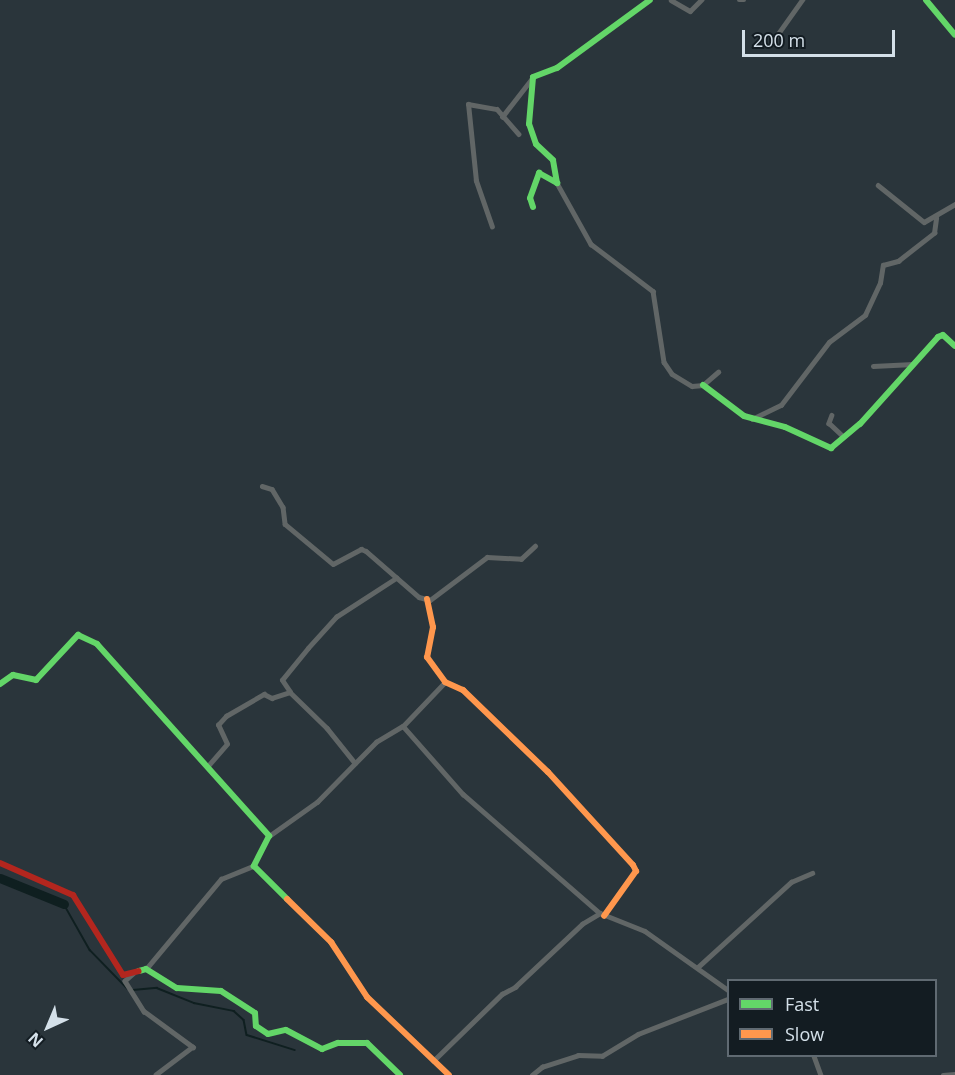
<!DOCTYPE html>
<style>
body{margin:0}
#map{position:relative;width:955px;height:1075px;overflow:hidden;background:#2a353b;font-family:"Open Sans",sans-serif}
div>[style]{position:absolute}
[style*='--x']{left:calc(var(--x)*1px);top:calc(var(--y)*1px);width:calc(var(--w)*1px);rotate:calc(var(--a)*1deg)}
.stream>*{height:1.5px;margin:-0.75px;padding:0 0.75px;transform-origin:0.75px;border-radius:0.75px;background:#0f1f20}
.river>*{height:9px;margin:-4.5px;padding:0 4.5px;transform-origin:4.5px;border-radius:4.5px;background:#0f1f20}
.street>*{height:4.5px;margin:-2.25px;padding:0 2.25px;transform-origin:2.25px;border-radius:2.25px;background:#616666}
.fast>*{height:6px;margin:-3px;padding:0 3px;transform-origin:3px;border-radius:3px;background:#63d668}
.slow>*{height:6px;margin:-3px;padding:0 3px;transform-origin:3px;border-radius:3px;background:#ff974d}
.jam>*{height:6px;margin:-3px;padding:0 3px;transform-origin:3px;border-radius:3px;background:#b3261e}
span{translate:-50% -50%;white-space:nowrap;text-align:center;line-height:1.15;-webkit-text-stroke:4.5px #131c22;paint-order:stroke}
.legend{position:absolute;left:727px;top:979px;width:210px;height:78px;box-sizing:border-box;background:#131c22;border:2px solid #606a72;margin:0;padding:8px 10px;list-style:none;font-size:18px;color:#d4e0e9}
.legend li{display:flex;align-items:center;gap:12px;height:30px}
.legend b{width:30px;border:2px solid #606a72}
.north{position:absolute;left:18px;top:997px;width:60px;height:60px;-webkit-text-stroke:4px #131c22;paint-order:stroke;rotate:224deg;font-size:16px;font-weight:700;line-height:24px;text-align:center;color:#d4e0e9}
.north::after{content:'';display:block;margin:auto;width:21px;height:27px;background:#d4e0e9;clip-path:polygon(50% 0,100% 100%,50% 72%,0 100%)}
.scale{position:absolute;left:742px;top:30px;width:153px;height:27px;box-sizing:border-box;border:3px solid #d4e0e9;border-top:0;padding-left:8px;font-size:18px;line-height:21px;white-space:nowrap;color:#d4e0e9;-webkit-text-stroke:4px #131c22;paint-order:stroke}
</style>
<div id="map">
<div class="stream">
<div style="--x:64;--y:904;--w:53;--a:60.5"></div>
<div style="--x:90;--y:950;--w:54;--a:45.7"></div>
<div style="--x:133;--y:990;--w:24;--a:-5"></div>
<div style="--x:157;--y:988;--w:40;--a:22"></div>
<div style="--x:194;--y:1003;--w:41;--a:11.3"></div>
<div style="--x:234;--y:1011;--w:13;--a:42"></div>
<div style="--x:244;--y:1020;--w:15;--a:79"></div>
<div style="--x:247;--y:1035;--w:50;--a:17.4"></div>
</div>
<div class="river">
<div style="--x:0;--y:878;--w:69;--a:22.1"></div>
</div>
<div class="street">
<div style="--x:671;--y:0;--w:22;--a:30"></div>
<div style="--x:690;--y:11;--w:16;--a:-45"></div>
<div style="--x:739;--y:0;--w:5;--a:0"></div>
<div style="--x:775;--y:38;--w:47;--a:-54.6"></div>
<div style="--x:502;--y:117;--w:51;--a:-52.2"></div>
<div style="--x:557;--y:183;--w:70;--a:60.9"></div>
<div style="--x:591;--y:244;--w:78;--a:37.2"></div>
<div style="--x:653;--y:291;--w:72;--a:81.2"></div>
<div style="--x:664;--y:362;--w:14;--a:56"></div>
<div style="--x:672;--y:374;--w:23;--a:31"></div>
<div style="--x:692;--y:386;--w:11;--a:-5"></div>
<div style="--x:703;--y:385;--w:20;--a:-41"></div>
<div style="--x:878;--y:185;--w:59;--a:38.8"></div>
<div style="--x:924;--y:222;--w:36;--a:-30"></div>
<div style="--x:492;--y:227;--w:49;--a:-109.2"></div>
<div style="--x:476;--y:181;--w:77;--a:-95.9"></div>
<div style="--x:468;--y:104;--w:29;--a:10"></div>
<div style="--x:497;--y:109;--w:33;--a:49"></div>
<div style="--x:873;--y:366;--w:40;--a:-2.9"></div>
<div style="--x:832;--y:415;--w:9;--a:111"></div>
<div style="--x:829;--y:423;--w:19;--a:43"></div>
<div style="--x:752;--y:419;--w:32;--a:-26"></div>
<div style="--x:781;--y:405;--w:79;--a:-52.7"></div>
<div style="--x:829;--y:342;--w:45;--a:-36.9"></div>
<div style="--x:865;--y:315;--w:35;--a:-65"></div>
<div style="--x:880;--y:283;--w:18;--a:-81"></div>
<div style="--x:883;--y:265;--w:16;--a:-15"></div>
<div style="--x:898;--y:261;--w:46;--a:-37.9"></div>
<div style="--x:934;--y:233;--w:15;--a:-82"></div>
<div style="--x:262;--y:486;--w:10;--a:17"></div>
<div style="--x:272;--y:489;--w:21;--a:59"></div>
<div style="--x:283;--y:507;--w:17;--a:83"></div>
<div style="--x:285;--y:524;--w:62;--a:39.8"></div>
<div style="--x:333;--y:564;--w:32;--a:-28"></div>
<div style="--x:361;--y:549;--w:5;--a:22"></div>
<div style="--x:366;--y:551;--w:70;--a:41"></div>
<div style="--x:419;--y:597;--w:11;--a:15"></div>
<div style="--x:430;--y:600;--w:71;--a:-37"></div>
<div style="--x:487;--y:557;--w:34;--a:3"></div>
<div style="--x:521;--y:559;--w:19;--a:-43"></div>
<div style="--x:290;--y:692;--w:14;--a:-124"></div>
<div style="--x:282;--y:680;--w:41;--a:-50.9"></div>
<div style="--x:308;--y:648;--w:42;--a:-47.9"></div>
<div style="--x:336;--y:617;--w:72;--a:-33"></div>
<div style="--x:403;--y:726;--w:91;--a:48.6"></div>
<div style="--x:463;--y:794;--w:181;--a:41"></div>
<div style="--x:207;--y:767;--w:30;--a:-49"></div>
<div style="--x:227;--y:744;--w:21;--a:-115"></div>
<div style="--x:218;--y:725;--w:12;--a:-48"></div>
<div style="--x:226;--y:716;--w:44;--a:-30.1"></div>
<div style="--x:264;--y:694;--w:9;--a:27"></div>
<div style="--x:272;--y:698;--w:19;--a:-18"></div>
<div style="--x:290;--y:692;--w:52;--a:44.2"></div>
<div style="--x:327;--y:728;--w:45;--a:51.3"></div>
<div style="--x:269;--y:836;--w:59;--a:-35.3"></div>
<div style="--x:317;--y:802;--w:84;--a:-45.5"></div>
<div style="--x:376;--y:742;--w:31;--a:-31"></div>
<div style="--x:403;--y:726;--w:61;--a:-46.3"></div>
<div style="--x:698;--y:967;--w:126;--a:-42.4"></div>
<div style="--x:791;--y:882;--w:23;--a:-23"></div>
<div style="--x:146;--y:969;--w:117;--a:-50.2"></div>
<div style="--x:221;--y:879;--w:35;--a:-22"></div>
<div style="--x:134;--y:973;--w:12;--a:138"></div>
<div style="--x:125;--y:981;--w:36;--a:58"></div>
<div style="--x:144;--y:1011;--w:61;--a:36.3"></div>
<div style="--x:193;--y:1047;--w:46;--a:142.9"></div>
<div style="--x:814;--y:1056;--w:20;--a:70"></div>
<div style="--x:433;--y:1061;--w:96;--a:-44.2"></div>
<div style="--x:502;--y:994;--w:15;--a:-28"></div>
<div style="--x:515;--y:987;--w:92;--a:-43.2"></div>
<div style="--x:582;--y:924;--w:21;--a:-31"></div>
<div style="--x:600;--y:913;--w:48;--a:21.8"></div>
<div style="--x:645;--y:931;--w:102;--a:35.4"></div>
<div style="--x:532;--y:1075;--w:13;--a:-39"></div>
<div style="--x:542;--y:1067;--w:38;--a:-18"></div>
<div style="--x:578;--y:1055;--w:24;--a:2"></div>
<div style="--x:602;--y:1056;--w:42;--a:-31.4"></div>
<div style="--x:638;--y:1034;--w:97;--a:-21.3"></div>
<div style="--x:943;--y:1075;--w:12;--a:-5"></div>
</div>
<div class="fast">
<div style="--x:926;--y:0;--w:45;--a:50.4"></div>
<div style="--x:533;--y:207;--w:9;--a:-108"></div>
<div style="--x:530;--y:198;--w:27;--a:-70"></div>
<div style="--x:539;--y:173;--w:21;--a:29"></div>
<div style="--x:557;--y:183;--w:23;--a:-100"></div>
<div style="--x:553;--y:160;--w:23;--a:-137"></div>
<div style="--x:536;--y:144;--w:21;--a:-109"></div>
<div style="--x:529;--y:124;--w:47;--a:-85.1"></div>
<div style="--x:533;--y:77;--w:26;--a:-21"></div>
<div style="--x:557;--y:68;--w:115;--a:-36.2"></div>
<div style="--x:703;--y:385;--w:51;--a:37.1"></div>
<div style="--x:744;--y:416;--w:42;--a:15"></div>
<div style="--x:785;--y:427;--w:51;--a:24.5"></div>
<div style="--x:831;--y:448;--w:38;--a:-40"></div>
<div style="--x:860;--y:424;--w:117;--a:-48.1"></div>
<div style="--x:938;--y:337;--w:5;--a:-22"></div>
<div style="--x:943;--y:335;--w:16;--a:43"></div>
<div style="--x:0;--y:684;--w:16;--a:-35"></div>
<div style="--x:13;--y:675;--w:24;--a:12"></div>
<div style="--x:36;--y:680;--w:62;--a:-47"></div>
<div style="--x:78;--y:635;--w:21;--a:25"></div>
<div style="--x:97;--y:644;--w:258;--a:48.1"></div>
<div style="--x:269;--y:836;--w:34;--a:117"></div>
<div style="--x:254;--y:866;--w:47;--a:45"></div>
<div style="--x:139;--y:971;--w:7;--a:-16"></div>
<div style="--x:146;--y:969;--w:36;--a:32"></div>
<div style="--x:177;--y:988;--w:44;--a:3.9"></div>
<div style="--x:221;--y:991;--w:40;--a:32.9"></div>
<div style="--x:255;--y:1013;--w:13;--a:86"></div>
<div style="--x:256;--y:1026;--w:14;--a:34"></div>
<div style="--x:268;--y:1034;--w:18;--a:-13"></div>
<div style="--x:286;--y:1030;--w:41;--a:27.8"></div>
<div style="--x:322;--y:1049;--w:17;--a:-21"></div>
<div style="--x:338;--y:1043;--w:29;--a:0"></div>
<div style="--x:367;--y:1043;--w:46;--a:44.1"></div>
</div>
<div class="slow">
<div style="--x:427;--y:599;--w:29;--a:78"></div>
<div style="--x:433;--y:627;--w:31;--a:101"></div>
<div style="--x:427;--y:657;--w:31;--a:54"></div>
<div style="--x:445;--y:682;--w:20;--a:24"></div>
<div style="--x:463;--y:690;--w:118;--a:44"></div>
<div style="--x:548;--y:772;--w:126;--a:47.6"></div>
<div style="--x:633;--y:865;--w:7;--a:63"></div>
<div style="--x:636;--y:871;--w:55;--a:125.4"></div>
<div style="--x:287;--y:899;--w:62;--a:44.3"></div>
<div style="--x:331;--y:942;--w:66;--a:56.8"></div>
<div style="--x:367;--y:997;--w:113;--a:43.6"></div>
</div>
<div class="jam">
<div style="--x:0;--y:863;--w:80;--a:23.7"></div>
<div style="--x:73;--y:895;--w:94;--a:58"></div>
<div style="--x:123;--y:975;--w:16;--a:-14"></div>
</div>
<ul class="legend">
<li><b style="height:8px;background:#63d668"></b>Fast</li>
<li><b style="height:8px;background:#ff974d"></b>Slow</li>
</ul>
<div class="north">N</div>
<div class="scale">200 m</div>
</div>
